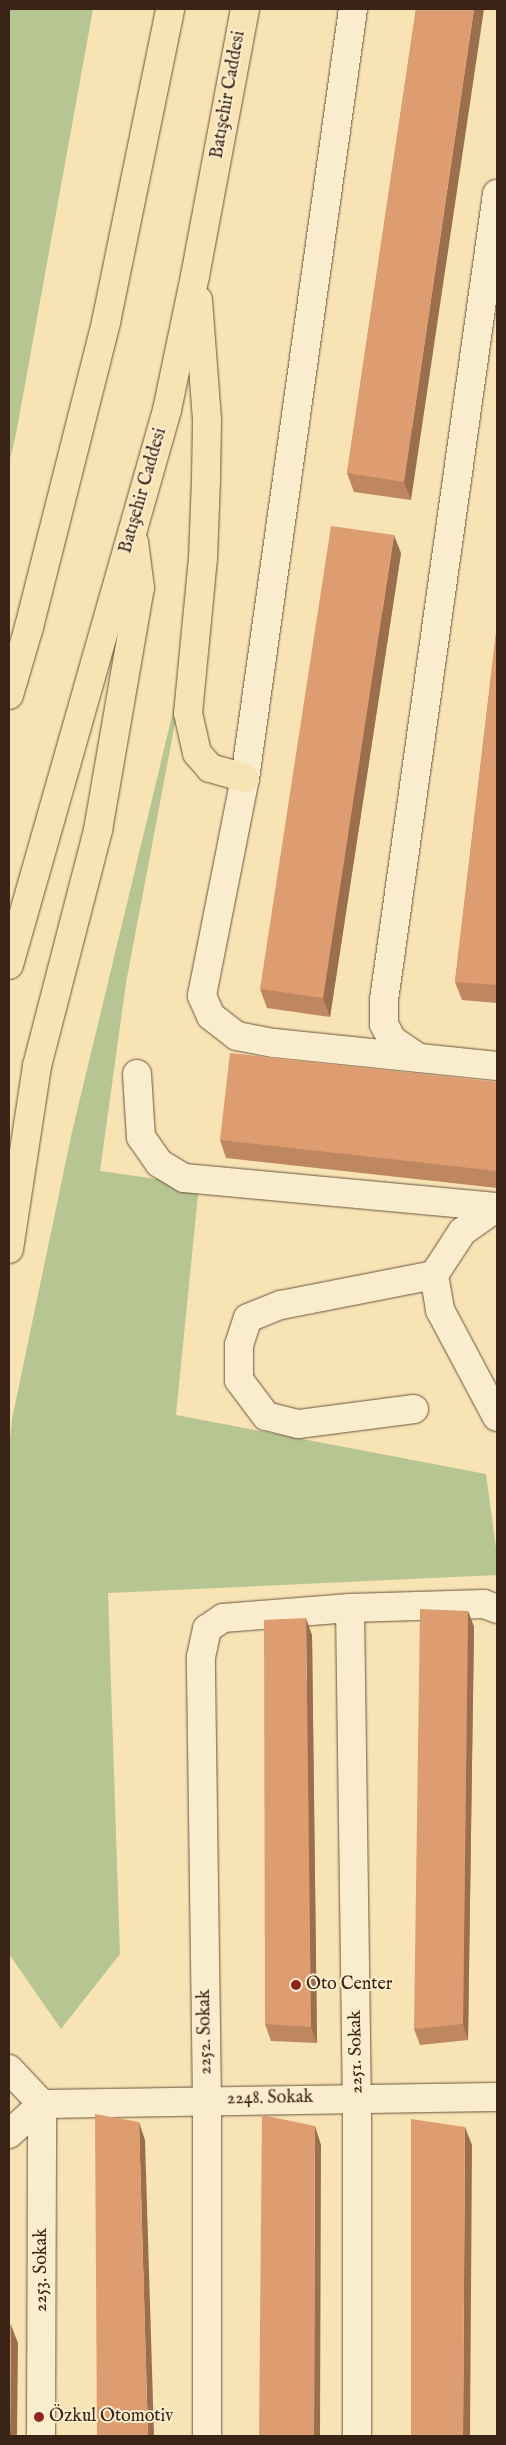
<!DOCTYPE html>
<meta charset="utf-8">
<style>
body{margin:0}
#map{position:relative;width:506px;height:2445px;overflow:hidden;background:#f7e3b4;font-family:"IM FELL English",serif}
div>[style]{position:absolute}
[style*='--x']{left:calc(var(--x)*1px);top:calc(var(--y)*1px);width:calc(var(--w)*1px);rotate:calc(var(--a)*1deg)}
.green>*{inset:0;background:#b6c592}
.roads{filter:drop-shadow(0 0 1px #69543d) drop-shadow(0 0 1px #69543d)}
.minor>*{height:28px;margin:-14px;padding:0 14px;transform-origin:14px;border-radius:14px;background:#faedce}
.highway>*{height:28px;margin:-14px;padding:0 14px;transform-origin:14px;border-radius:14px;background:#f7e3b4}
.wall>*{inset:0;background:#be8760}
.shaded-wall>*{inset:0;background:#9b6e4e}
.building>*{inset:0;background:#dd9d70}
.dots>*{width:14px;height:14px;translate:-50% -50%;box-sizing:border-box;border:2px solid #faedce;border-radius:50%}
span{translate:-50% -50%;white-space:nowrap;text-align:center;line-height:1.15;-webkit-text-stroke:4px #faedce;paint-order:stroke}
.street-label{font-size:18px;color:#3a2415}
.poi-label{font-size:18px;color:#3a2415}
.left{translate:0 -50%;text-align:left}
.frame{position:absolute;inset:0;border:10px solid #3a2415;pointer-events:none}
</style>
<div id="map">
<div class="green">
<div style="clip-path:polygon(9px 9px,93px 9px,16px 434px,9px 463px)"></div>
<div style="clip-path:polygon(192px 633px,126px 983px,100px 1171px,199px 1185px,176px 1415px,486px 1474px,497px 1555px,497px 1575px,108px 1593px,120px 1954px,61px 2029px,9px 1954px,9px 1450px,12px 1419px,72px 1132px)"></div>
</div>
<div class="roads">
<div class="minor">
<div style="--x:353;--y:9;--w:777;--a:97.99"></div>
<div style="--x:245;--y:778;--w:222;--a:101.2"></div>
<div style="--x:202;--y:996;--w:22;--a:66"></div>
<div style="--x:211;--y:1016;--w:33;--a:38"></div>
<div style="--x:237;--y:1036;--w:38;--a:11"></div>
<div style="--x:274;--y:1043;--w:224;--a:5.9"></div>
<div style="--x:419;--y:1058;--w:32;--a:-146"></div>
<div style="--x:392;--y:1040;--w:18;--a:-117"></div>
<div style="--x:384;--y:1024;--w:24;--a:-90"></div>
<div style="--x:384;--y:1000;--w:814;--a:-82.02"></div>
<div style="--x:137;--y:1074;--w:63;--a:86.4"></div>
<div style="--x:141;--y:1137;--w:32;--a:55"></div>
<div style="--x:159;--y:1163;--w:29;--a:31"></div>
<div style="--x:184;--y:1178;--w:313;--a:5.3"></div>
<div style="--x:497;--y:1207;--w:43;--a:144.5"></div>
<div style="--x:462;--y:1232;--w:51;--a:123.1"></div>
<div style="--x:434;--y:1275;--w:36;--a:80"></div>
<div style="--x:440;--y:1310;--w:121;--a:62"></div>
<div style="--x:414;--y:1409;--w:117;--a:172.6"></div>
<div style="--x:298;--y:1424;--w:33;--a:-166"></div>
<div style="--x:266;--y:1416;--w:45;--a:-126.9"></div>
<div style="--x:239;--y:1380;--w:35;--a:-90"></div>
<div style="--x:239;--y:1345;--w:28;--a:-72"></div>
<div style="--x:248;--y:1318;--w:35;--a:-22"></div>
<div style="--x:281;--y:1305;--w:156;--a:-11.1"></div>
<div style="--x:350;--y:1608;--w:490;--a:89.2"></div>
<div style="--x:357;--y:2098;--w:338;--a:90"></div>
<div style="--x:9;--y:2069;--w:48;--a:46.7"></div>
<div style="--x:42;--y:2104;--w:455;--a:-0.9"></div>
<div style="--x:9;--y:2134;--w:45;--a:-42.3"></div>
<div style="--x:41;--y:2436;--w:332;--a:-89.8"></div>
<div style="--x:207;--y:2436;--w:335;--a:-90"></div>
<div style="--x:207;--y:2101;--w:444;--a:-90.8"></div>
<div style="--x:201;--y:1657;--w:29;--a:-78"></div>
<div style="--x:207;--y:1629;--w:19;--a:-35"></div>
<div style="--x:223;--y:1618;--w:127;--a:-4.5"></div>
<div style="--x:350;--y:1608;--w:134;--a:-1.7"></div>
<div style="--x:484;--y:1604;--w:14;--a:21"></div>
</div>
<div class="highway">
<div style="--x:198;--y:300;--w:121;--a:85.7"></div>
<div style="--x:207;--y:421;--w:59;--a:91"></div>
<div style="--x:206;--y:480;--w:78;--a:92.2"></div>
<div style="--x:203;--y:558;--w:156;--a:95.5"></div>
<div style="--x:188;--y:713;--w:41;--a:77.3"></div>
<div style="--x:197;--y:753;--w:20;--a:49"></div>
<div style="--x:210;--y:768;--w:36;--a:16"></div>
<div style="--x:9;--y:695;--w:71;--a:-73.6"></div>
<div style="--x:29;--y:627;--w:315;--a:-75.8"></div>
<div style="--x:106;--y:322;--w:319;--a:-78.4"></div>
<div style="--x:9;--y:965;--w:577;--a:-74.11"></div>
<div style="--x:167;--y:410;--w:137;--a:-78.2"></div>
<div style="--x:195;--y:276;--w:272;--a:-79.4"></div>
<div style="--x:9;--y:1249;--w:185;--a:-81.3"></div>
<div style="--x:37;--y:1066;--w:244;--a:-75.5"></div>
<div style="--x:98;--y:830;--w:246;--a:-80.2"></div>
<div style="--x:140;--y:588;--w:46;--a:-97.4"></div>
</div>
</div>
<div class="wall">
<div style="clip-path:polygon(416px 9px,411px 500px,354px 492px,347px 473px)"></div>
<div style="clip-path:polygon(401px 553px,330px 1017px,267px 1008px,260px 989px)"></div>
<div style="clip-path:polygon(497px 625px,497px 1003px,462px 1000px,455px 982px)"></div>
<div style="clip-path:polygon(497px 1082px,497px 1188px,226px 1158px,220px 1140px)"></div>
<div style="clip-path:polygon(468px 1611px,474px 1627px,468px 2040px,420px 2045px,414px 2029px)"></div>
<div style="clip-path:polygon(312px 1635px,317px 2043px,271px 2041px,265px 2024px)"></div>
</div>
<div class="shaded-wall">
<div style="clip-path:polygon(474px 9px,484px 9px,411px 500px,404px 482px)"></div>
<div style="clip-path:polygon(394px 535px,401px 553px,330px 1017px,323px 998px)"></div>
<div style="clip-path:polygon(468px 1611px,474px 1627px,468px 2040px,463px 2024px)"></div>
<div style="clip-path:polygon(306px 1618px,312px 1635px,317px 2043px,311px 2027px)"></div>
<div style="clip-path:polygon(139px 2122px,145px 2140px,154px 2436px,148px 2436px)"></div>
<div style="clip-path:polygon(315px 2126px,321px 2145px,320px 2436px,314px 2436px)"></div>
<div style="clip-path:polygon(465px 2127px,472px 2145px,470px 2436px,463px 2436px)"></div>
<div style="clip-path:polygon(11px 2325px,18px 2343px,17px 2436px,10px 2436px)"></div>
</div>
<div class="building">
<div style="clip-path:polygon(416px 9px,474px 9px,404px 482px,347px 473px)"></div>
<div style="clip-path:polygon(331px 526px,394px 535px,323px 998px,260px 989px)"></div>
<div style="clip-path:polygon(497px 625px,497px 985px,455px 982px)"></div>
<div style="clip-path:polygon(230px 1053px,497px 1082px,497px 1171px,220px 1140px)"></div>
<div style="clip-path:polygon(420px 1609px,468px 1611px,463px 2024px,414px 2029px)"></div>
<div style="clip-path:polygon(306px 1618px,311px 2027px,265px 2024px,264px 1620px)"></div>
<div style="clip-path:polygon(95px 2114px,139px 2122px,148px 2436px,97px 2436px)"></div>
<div style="clip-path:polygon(262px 2115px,315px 2126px,314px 2436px,259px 2436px)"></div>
<div style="clip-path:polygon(411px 2119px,465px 2127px,463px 2436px,411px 2436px)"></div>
<div style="clip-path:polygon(9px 2324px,11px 2325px,10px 2436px,9px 2436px)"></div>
</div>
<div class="dots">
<div style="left:296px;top:1985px;background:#8f2418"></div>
<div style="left:39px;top:2417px;background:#8f2418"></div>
</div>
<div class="street-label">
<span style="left:229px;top:95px;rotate:-80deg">Batışehir Caddesi</span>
<span style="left:144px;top:491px;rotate:-74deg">Batışehir Caddesi</span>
<span style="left:206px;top:2032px;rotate:-91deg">2252. Sokak</span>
<span style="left:357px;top:2052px;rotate:-91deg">2251. Sokak</span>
<span style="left:270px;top:2099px;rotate:-1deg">2248. Sokak</span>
<span style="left:42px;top:2270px;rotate:-90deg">2253. Sokak</span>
</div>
<div class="poi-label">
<span class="left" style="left:306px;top:1985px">Oto Center</span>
<span class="left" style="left:49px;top:2417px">Özkul Otomotiv</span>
</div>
<div class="frame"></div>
</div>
